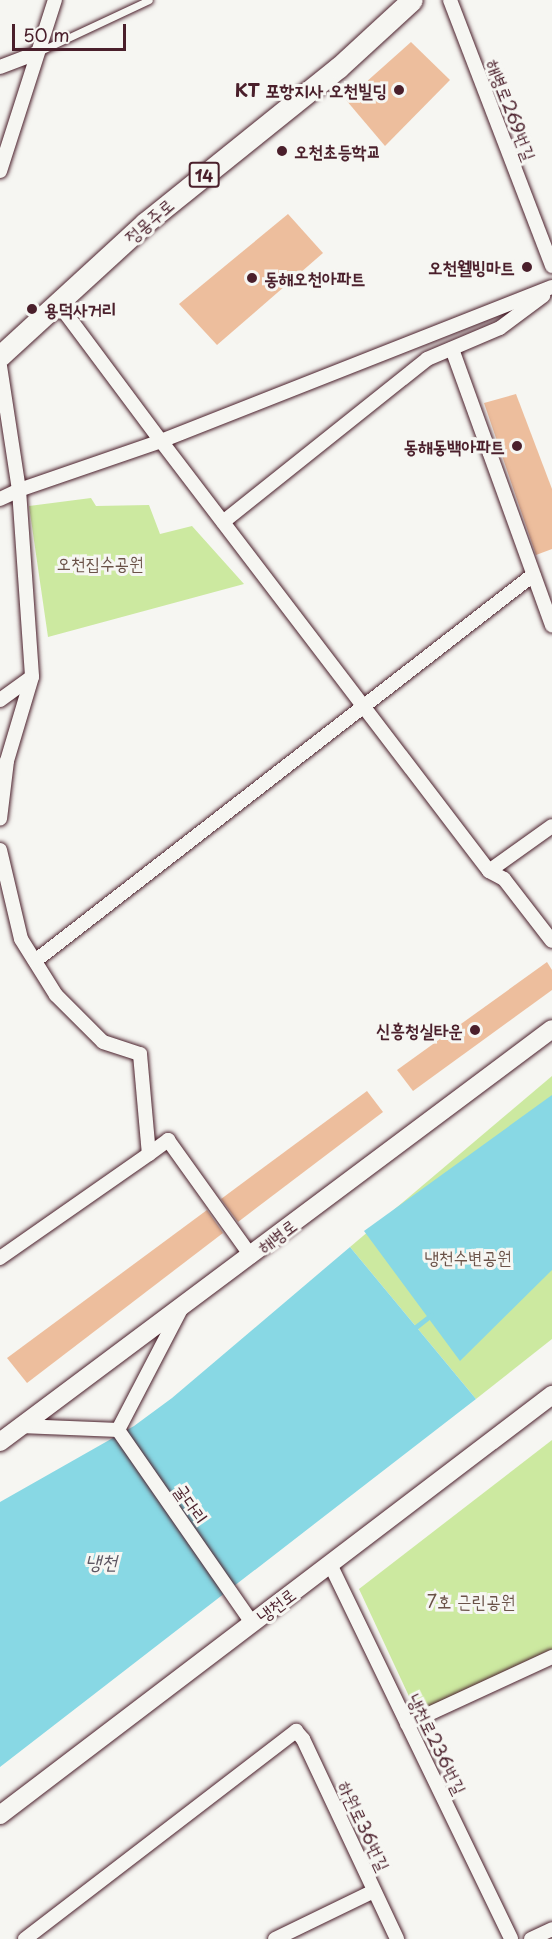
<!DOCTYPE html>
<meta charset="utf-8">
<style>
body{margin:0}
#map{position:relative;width:552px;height:1939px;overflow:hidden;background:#f6f6f2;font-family:"Playpen Sans","Poor Story",sans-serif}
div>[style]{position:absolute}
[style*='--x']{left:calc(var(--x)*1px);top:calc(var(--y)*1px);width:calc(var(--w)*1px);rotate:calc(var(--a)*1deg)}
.green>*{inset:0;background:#cce9a0}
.water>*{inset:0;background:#88d8e4}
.stream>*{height:4.5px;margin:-2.25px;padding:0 2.25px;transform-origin:2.25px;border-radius:2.25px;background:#88d8e4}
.building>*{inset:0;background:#edbe9d}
.roads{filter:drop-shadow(0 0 2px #4a1f2b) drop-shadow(0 0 2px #4a1f2b)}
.service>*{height:7px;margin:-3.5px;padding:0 3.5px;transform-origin:3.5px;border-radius:3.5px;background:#f6f6f2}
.minor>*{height:14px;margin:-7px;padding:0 7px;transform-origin:7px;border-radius:7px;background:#f6f6f2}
.secondary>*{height:18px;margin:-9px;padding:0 9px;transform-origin:9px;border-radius:9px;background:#f6f6f2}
.primary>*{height:21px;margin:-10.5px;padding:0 10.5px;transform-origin:10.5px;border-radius:10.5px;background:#f6f6f2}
.dots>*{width:16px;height:16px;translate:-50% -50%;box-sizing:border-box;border:3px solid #f6f6f2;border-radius:50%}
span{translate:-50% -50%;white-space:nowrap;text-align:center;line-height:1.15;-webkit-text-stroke:6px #f6f6f2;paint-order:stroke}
.shield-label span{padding:2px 4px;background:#f6f6f2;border:2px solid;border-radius:4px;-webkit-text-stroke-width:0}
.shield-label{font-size:16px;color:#4a1f2b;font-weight:700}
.poi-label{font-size:18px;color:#4a1f2b;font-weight:700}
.right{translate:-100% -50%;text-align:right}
.left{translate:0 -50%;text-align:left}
.street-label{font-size:18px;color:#4a1f2b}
.park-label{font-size:18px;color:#6a5248}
.water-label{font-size:20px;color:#5d5662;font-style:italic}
.scale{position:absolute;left:12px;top:24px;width:114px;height:27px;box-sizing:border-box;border:3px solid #4a1f2b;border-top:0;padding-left:8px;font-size:18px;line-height:21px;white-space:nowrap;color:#4a1f2b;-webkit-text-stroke:4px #f6f6f2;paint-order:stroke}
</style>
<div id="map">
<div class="green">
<div style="clip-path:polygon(91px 498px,96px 506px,149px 505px,160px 534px,192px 526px,244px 584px,48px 637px,29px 506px)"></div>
<div style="clip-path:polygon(552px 1076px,552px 1339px,476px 1399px,350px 1247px)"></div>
<div style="clip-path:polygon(552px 1440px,552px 1649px,426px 1708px,414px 1707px,359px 1589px)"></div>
</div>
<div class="water">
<div style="clip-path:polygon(552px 1095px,552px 1270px,460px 1361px,364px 1231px)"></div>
<div style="clip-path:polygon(350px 1247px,476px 1399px,0 1767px,0 1502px,134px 1426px,172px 1398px)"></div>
</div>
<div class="stream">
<div style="--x:412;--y:1330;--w:24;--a:-38"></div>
</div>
<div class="building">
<div style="clip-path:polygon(411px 42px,450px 80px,385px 146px,346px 100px)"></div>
<div style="clip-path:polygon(288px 214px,323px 253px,217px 345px,179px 304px)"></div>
<div style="clip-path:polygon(516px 394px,552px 489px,552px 549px,536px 555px,484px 403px)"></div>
<div style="clip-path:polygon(547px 962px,552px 970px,552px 990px,413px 1091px,397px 1070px)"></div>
<div style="clip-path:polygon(367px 1091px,383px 1112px,238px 1222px,221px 1199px)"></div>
<div style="clip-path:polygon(207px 1210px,223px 1233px,27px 1383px,7px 1358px)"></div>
</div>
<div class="roads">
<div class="service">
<div style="--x:40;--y:51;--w:120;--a:-25.1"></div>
</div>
<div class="minor">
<div style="--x:450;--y:0;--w:285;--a:69"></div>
<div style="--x:0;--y:67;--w:40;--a:-21"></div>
<div style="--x:0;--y:171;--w:180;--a:-72.2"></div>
<div style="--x:58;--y:303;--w:172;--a:53.3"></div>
<div style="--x:161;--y:441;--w:420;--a:-21.5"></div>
<div style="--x:452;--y:349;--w:294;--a:70.1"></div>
<div style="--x:0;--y:366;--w:125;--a:81.3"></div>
<div style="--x:19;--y:490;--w:150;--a:-19"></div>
<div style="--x:161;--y:441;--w:541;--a:52.66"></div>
<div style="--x:489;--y:871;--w:77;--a:-35.5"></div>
<div style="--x:0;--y:499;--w:21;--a:-25"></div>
<div style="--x:19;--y:490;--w:187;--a:86"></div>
<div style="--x:32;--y:677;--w:88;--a:106.6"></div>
<div style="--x:7;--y:761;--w:58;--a:96.9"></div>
<div style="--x:223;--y:522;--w:261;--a:-38.6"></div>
<div style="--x:427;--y:359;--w:79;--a:-23"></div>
<div style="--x:500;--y:328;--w:54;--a:-36.7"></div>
<div style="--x:0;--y:700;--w:39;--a:-36"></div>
<div style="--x:0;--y:850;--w:91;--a:76.7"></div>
<div style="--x:21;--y:939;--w:66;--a:58"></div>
<div style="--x:56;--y:995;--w:66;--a:45"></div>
<div style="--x:103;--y:1042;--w:39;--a:18"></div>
<div style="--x:140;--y:1054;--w:100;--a:84.9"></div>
<div style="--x:149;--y:1154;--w:182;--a:145.1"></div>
<div style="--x:489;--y:871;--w:17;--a:28"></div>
<div style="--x:504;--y:879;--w:78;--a:52.3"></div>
<div style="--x:35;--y:961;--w:630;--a:-37.78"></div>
<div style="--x:149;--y:1154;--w:24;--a:-36"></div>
<div style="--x:168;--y:1140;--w:143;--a:54.4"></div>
<div style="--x:21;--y:1426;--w:97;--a:2.4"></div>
<div style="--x:118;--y:1430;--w:235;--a:55.2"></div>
<div style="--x:118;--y:1430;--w:139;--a:-62.5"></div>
<div style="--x:330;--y:1564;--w:416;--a:64.2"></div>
<div style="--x:407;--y:1724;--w:160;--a:-24.8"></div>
<div style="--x:25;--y:1939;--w:342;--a:-37.5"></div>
<div style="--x:296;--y:1731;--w:11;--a:49"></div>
<div style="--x:303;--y:1739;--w:221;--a:64.8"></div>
<div style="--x:275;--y:1939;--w:110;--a:-25.9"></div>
<div style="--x:531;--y:1939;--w:23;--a:-25"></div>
</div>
<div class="secondary">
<div style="--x:0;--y:1442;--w:689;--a:-36.8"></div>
<div style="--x:0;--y:1815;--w:694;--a:-37.27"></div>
</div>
<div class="primary">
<div style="--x:0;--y:356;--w:197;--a:-42.5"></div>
<div style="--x:145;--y:223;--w:248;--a:-38.8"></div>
<div style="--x:338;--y:68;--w:100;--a:-42.6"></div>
</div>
</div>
<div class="dots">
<div style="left:399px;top:90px;background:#4a1f2b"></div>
<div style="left:282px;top:151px;background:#4a1f2b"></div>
<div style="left:527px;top:267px;background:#4a1f2b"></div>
<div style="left:252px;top:278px;background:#4a1f2b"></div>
<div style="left:32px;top:309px;background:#4a1f2b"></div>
<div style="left:517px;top:446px;background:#4a1f2b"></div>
<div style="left:475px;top:1030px;background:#4a1f2b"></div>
</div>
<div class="shield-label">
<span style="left:204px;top:175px">14</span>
</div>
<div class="poi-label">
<span class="right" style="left:387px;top:90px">KT 포항지사 오천빌딩</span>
<span class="left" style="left:294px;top:151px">오천초등학교</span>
<span class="right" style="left:515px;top:267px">오천웰빙마트</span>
<span class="left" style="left:264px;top:278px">동해오천아파트</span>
<span class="left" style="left:44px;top:309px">용덕사거리</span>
<span class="right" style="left:505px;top:446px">동해동백아파트</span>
<span class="right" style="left:463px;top:1030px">신흥청실타운</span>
</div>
<div class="street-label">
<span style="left:511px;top:110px;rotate:69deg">해병로269번길</span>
<span style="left:149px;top:221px;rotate:-41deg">정몽주로</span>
<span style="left:277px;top:1236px;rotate:-37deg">해병로</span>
<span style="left:191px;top:1504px;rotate:55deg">굴다리</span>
<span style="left:276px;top:1605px;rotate:-37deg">냉천로</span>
<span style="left:437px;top:1744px;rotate:64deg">냉천로236번길</span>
<span style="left:364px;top:1826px;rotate:65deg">하원로36번길</span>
</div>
<div class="park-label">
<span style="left:100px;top:563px">오천집수공원</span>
<span style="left:468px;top:1257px">냉천수변공원</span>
<span style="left:471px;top:1601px">7호 근린공원</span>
</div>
<div class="water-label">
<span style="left:101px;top:1561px">냉천</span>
</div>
<div class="scale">50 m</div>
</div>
